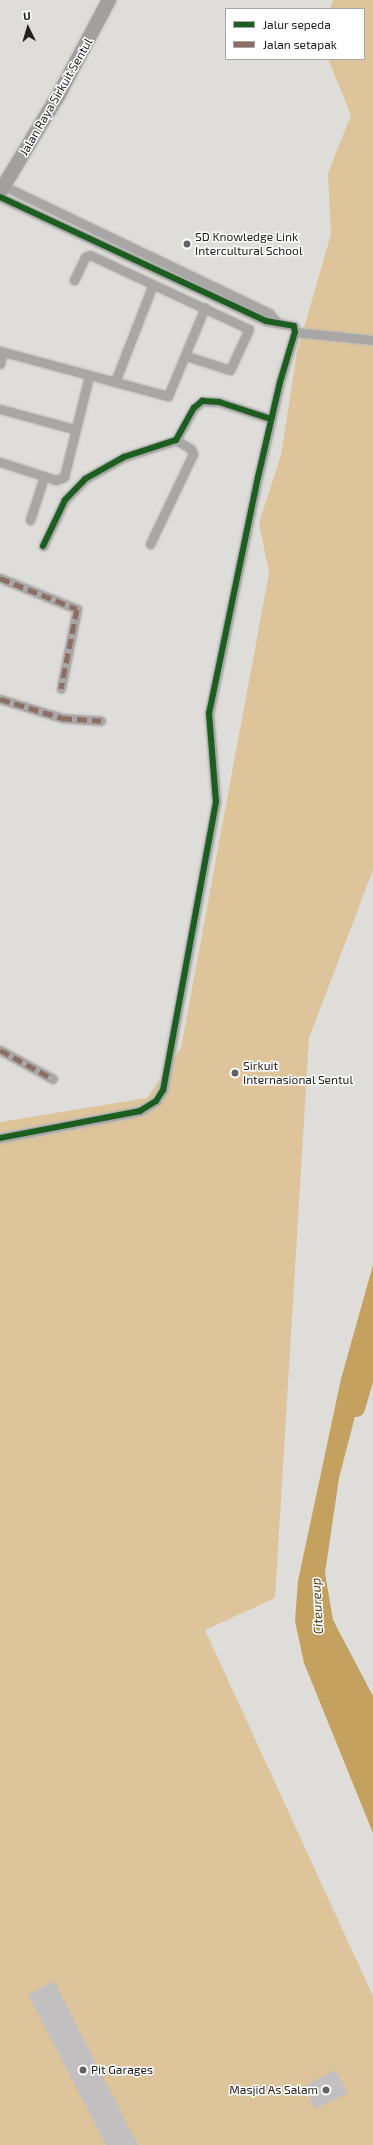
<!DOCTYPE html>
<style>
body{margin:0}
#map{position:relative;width:373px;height:2145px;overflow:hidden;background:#dfddda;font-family:"Exo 2",sans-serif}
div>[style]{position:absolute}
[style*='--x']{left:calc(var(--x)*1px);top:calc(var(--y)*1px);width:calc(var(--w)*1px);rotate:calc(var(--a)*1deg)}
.green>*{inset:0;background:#ddc49a}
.water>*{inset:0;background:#c4a15f}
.river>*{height:18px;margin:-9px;padding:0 9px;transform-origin:9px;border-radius:9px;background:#c4a15f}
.building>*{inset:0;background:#c1bfbf}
.roads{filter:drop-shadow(0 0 1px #bcbbb9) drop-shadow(0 0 1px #bcbbb9)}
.minor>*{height:9px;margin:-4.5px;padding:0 4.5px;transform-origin:4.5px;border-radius:4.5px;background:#a8a7a6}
.primary>*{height:14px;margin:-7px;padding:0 7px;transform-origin:7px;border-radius:7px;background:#a1a09e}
.quiet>*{height:5px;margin-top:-2.5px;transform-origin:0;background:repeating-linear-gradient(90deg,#8d6e63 0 10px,transparent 0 15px)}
.cycleway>*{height:6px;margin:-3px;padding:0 3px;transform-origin:3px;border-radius:3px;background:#1b5e20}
.dots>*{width:11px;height:11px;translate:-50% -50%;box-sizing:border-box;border:2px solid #fff;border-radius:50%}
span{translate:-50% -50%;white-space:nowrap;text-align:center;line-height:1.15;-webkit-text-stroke:3px #fff;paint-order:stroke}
.street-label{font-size:12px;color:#21201e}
.poi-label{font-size:12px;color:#21201e}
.left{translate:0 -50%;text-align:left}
.right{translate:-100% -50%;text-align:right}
.water-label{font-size:13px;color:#513c17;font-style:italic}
.legend{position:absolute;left:225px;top:8px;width:140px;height:52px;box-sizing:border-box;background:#fff;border:1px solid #a6a6a5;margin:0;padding:5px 7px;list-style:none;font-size:12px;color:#21201e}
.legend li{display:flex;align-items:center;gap:8px;height:20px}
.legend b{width:20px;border:1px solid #a6a6a5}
.north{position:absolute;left:8px;top:8px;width:40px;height:40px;-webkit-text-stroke:3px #fff;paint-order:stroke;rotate:355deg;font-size:11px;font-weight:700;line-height:16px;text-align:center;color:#21201e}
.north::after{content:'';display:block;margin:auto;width:14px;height:18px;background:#21201e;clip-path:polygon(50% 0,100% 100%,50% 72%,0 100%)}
</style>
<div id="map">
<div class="green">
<div style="clip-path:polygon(333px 0,373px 0,373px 870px,309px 1038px,275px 1598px,205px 1630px,373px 1996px,373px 2145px,0 2145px,0 1122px,147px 1098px,181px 1048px,269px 573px,259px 523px,281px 455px,297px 352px,331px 234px,328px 173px,351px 115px,328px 59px,364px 59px,364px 9px,330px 9px)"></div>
</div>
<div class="water">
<div style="clip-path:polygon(373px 1265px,373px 1347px,339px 1478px,325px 1573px,333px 1620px,373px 1696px,373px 1833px,304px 1663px,295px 1621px,298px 1581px,341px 1379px)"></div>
</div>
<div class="river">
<div style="--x:356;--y:1408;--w:59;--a:-73.4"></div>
</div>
<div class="building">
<div style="clip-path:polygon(54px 1981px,138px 2145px,106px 2145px,28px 1995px)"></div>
<div style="clip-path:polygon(335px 2070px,348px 2093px,315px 2109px,304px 2086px)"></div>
</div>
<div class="roads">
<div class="minor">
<div style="--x:4;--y:186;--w:294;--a:25.6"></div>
<div style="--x:269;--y:313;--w:11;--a:49"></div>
<div style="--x:0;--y:197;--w:293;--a:25"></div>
<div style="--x:266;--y:321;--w:28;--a:10"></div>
<div style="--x:294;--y:326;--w:6;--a:81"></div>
<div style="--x:295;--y:332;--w:52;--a:106.7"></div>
<div style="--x:280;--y:382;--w:98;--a:103"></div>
<div style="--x:258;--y:477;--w:241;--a:101.7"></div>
<div style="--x:209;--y:713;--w:89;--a:85.5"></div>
<div style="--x:216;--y:802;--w:293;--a:100.4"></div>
<div style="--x:163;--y:1090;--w:13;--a:122"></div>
<div style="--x:156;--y:1101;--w:19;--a:148"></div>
<div style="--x:140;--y:1111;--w:143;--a:169.1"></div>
<div style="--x:74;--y:280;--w:25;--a:-64"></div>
<div style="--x:85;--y:257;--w:5;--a:-22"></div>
<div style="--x:90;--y:255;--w:175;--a:25"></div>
<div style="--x:249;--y:329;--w:45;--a:114.9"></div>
<div style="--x:230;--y:370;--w:46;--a:-162.3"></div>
<div style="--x:295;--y:332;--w:78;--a:5.9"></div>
<div style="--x:0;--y:351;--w:174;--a:15"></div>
<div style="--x:168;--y:396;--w:96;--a:-67.4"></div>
<div style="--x:0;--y:364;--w:12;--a:-76"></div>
<div style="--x:115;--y:382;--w:105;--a:-68.8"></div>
<div style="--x:0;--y:409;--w:77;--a:15.1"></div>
<div style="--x:0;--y:462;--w:59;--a:17.8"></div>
<div style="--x:56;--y:480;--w:9;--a:-21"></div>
<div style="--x:64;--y:477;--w:104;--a:-76.1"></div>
<div style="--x:30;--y:520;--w:45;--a:-72"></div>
<div style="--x:150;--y:544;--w:100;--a:-64.5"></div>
<div style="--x:193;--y:454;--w:5;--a:-112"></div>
<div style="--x:191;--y:449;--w:17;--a:-149"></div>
<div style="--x:43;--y:546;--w:51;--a:-64.4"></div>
<div style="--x:65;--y:500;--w:29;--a:-46"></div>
<div style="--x:85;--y:479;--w:45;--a:-29.4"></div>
<div style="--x:124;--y:457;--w:55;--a:-18.1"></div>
<div style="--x:176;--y:440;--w:37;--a:-61"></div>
<div style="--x:194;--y:408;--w:11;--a:-41"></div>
<div style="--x:202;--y:401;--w:17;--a:3"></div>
<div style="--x:219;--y:402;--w:55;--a:18.1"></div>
<div style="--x:0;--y:578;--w:83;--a:21.9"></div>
<div style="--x:77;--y:609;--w:81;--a:101.4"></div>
<div style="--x:0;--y:699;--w:65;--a:17"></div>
<div style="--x:62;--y:718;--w:39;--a:4"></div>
<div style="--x:0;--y:1050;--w:60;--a:28.7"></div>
</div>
<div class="primary">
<div style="--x:0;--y:192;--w:112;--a:-58.9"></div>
<div style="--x:58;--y:96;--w:109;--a:-62"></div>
</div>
</div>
<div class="quiet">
<div style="--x:0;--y:578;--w:83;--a:21.9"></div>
<div style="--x:77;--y:609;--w:81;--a:101.4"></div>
<div style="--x:0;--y:699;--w:65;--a:17"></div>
<div style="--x:62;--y:718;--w:39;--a:4"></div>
<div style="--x:0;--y:1050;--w:60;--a:28.7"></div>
</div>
<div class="cycleway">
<div style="--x:0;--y:197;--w:293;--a:25"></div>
<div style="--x:266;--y:321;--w:28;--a:10"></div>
<div style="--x:294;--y:326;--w:6;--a:81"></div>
<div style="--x:295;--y:332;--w:52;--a:106.7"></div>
<div style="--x:280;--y:382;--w:98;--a:103"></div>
<div style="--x:258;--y:477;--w:241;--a:101.7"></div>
<div style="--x:209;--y:713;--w:89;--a:85.5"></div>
<div style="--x:216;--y:802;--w:293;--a:100.4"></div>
<div style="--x:163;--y:1090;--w:13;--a:122"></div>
<div style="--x:156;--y:1101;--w:19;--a:148"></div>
<div style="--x:140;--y:1111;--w:143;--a:169.1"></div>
<div style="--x:43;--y:546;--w:51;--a:-64.4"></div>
<div style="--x:65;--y:500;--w:29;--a:-46"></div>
<div style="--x:85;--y:479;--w:45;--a:-29.4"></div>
<div style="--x:124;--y:457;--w:55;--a:-18.1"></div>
<div style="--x:176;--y:440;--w:37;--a:-61"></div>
<div style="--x:194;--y:408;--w:11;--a:-41"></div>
<div style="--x:202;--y:401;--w:17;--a:3"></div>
<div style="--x:219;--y:402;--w:55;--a:18.1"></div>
</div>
<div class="dots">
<div style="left:187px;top:244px;background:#646260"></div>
<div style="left:235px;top:1073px;background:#646260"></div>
<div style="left:83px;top:2070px;background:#646260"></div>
<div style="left:326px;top:2090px;background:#646260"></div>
</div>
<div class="street-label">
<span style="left:56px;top:97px;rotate:-60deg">Jalan Raya Sirkuit Sentul</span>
</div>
<div class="poi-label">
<span class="left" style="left:195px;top:244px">SD Knowledge Link<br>Intercultural School</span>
<span class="left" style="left:243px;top:1073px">Sirkuit<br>Internasional Sentul</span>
<span class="left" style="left:91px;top:2070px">Pit Garages</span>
<span class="right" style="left:318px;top:2090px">Masjid As Salam</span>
</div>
<div class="water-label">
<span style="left:317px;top:1606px;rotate:-93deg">Citeureup</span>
</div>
<ul class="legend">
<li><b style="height:5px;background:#1b5e20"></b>Jalur sepeda</li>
<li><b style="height:5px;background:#8d6e63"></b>Jalan setapak</li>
</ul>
<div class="north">U</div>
</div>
